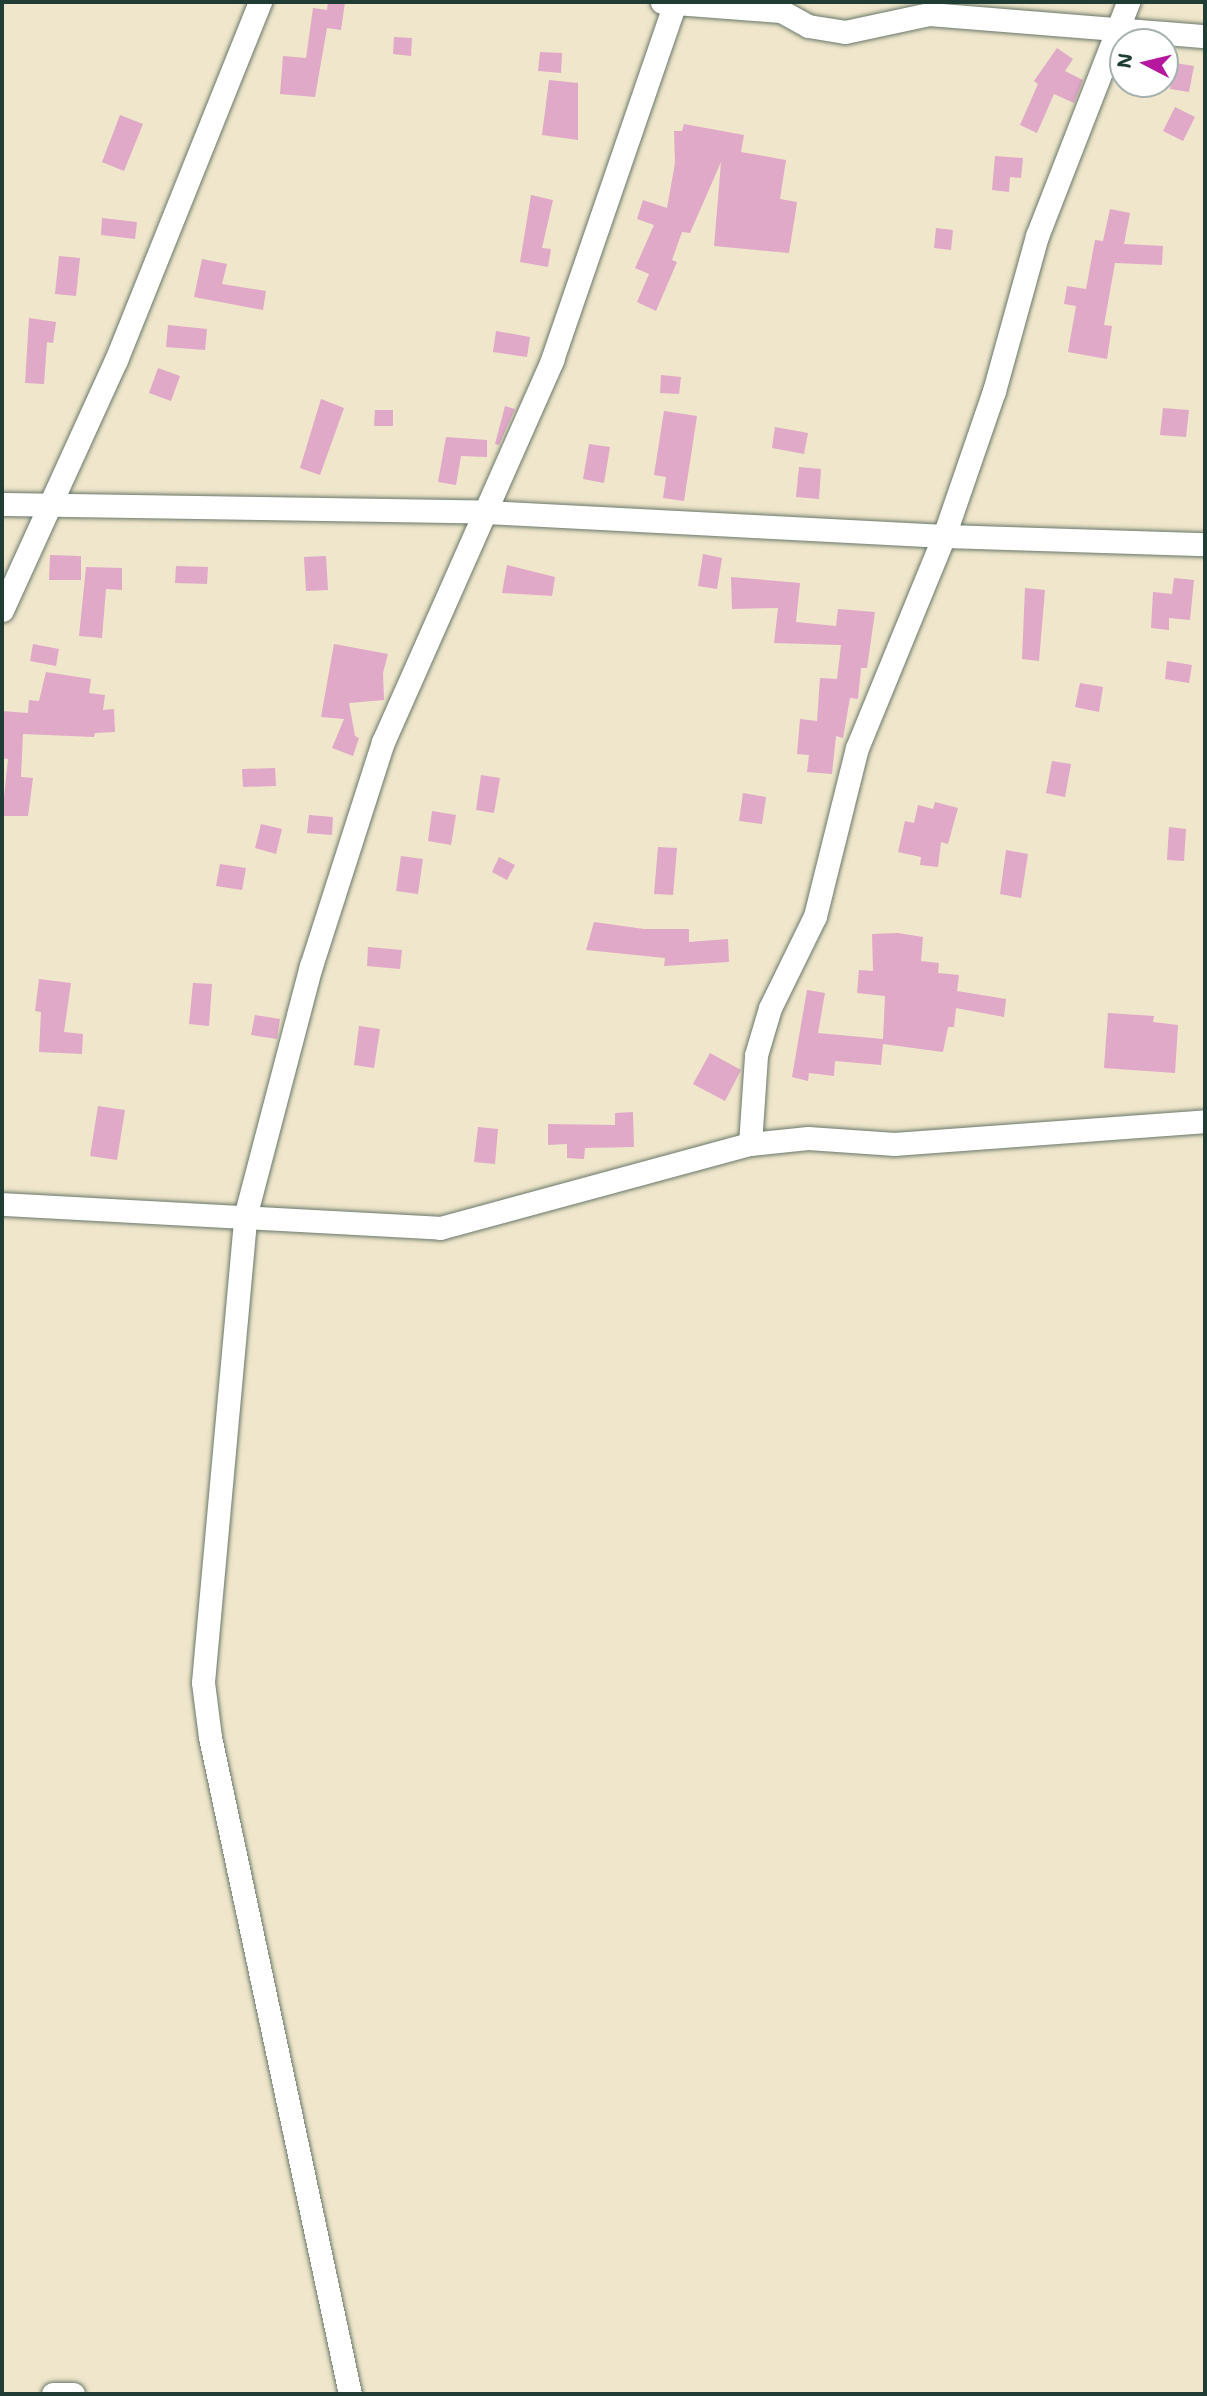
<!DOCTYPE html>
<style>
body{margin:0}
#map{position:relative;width:1207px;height:2396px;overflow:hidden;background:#efe6cb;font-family:"Shantell Sans",sans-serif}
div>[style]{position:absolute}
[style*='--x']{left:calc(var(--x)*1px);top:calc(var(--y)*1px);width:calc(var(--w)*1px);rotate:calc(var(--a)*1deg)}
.building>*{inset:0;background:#e0a9c7}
.roads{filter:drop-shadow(0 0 2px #687869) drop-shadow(0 0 2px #687869)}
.minor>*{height:23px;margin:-11.5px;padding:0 11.5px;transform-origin:11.5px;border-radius:11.5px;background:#fff}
span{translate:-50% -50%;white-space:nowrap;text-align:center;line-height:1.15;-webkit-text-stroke:5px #fff;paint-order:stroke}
.frame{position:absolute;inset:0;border:4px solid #1f3d34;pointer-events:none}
.north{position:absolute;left:1109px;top:28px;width:70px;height:70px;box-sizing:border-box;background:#fff;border:2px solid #a5b1ae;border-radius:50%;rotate:277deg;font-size:19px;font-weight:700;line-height:28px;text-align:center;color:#1f3d34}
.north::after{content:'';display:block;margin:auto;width:24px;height:32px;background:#b5179e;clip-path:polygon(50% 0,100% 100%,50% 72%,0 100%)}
</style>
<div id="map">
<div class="building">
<div style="clip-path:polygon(328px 2px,345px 2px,341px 30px,327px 28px,315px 97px,280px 94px,283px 56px,306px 58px,313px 8px,327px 10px)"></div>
<div style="clip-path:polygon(394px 37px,412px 38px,411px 56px,393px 54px)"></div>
<div style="clip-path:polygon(1057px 48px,1073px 59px,1065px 71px,1083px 80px,1074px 103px,1054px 94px,1037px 133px,1020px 125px,1038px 84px,1034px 81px)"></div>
<div style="clip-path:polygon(540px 52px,562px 53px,561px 73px,538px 71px)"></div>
<div style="clip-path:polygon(1175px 63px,1194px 66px,1189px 92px,1170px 89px)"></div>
<div style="clip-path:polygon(549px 80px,578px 83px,578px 140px,542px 135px)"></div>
<div style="clip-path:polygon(1175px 107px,1195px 117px,1183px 141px,1163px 131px)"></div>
<div style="clip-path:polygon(120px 115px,143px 124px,124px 171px,102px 162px)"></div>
<div style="clip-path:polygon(684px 124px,744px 135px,741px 152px,786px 160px,780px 199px,797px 202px,796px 209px,789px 253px,714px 246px,721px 162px,690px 233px,682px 232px,672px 260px,677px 262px,656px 311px,637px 302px,649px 274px,635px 268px,654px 225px,637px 219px,643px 200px,667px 208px,675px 163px,674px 131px,682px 131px)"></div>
<div style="clip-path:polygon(995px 156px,1023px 158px,1021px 178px,1010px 177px,1009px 192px,992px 190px)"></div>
<div style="clip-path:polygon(531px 195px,553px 200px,542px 248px,551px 249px,548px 267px,520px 262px)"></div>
<div style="clip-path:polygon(1110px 209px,1130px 213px,1124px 244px,1163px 246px,1162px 265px,1115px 263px,1104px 325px,1112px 326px,1107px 359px,1068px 352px,1076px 306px,1064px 304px,1067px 286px,1086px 289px,1095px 240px,1103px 241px)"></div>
<div style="clip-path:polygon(102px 218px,137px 222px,135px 239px,101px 235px)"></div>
<div style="clip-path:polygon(936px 228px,953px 230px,951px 250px,934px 248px)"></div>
<div style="clip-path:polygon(59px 256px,80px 258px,76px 296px,55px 294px)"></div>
<div style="clip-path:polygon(202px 259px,227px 264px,222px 284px,266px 291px,263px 310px,194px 297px)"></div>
<div style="clip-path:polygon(29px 318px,56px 322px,53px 343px,47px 342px,44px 384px,25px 383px)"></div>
<div style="clip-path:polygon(168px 325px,207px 329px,205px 350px,166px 347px)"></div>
<div style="clip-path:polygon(496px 331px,530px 337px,527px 357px,493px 352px)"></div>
<div style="clip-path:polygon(158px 368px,180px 376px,171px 401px,149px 393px)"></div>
<div style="clip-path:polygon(661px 375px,681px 377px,679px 394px,660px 393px)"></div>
<div style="clip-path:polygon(321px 399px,344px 408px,320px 475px,300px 468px)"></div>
<div style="clip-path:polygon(505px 406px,515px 409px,499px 445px,495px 444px)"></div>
<div style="clip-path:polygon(1163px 408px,1189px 410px,1186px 437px,1160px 435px)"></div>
<div style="clip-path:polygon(375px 410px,393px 410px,393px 426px,374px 426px)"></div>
<div style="clip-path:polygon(664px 411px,697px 416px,684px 501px,663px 498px,666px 477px,654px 475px)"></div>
<div style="clip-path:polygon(775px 427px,808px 433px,804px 454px,772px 448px)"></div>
<div style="clip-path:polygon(446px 437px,487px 440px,487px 457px,461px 456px,456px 485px,438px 482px)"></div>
<div style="clip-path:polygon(589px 444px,610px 447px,604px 483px,583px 479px)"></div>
<div style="clip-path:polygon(799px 467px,821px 469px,819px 499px,796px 497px)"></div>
<div style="clip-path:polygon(703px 554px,722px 558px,717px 589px,698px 586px)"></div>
<div style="clip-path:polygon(50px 555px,81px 556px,81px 580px,49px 580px)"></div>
<div style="clip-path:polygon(326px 556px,328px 590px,306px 591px,304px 557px)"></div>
<div style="clip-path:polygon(507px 565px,555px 577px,552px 596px,502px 593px)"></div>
<div style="clip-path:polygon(176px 566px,208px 567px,207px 584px,175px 583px)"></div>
<div style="clip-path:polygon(86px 567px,122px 568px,122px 590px,106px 589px,102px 638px,79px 636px)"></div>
<div style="clip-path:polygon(731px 577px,800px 583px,796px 622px,836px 626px,838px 609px,875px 612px,867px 668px,861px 668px,858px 699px,850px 698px,843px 738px,836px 736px,832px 774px,807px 772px,809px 755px,797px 754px,800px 719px,817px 721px,820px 678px,837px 679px,841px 645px,774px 643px,778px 608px,732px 609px)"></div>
<div style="clip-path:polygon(1174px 578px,1194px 580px,1190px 620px,1169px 618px,1169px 630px,1151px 628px,1153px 592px,1172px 594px)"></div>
<div style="clip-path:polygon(1025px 588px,1045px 590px,1039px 661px,1022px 659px)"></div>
<div style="clip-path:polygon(33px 644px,59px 649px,56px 666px,30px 661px)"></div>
<div style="clip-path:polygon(334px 644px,388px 654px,383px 673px,384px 700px,349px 703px,355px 736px,359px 738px,353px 756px,332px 748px,344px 719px,321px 717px)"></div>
<div style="clip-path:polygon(1167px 661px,1192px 665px,1189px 683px,1165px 679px)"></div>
<div style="clip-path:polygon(46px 672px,91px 679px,89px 693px,105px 695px,103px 710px,114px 709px,115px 732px,95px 733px,94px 737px,23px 734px,21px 777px,33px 778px,28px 816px,2px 816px,8px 759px,2px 758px,2px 711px,28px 713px,29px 700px,39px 701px)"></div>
<div style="clip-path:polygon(1080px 683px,1103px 687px,1099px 712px,1075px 707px)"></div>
<div style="clip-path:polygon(1052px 761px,1071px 764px,1065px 797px,1046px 793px)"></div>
<div style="clip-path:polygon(275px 768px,276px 786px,243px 787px,242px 769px)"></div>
<div style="clip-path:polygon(481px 775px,500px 778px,494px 813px,476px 810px)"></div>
<div style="clip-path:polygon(743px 793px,766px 797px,762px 824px,739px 821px)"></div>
<div style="clip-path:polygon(935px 802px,958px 808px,948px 844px,941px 842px,938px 867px,920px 865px,921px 857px,898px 852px,905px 821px,914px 823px,918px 805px,933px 809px)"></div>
<div style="clip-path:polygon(432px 811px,456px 815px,451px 845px,428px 841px)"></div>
<div style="clip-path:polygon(309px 815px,333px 817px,332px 835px,307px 833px)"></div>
<div style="clip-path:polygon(261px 824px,282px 829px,276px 854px,255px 848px)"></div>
<div style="clip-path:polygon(1169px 827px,1186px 829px,1184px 861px,1167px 860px)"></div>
<div style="clip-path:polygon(658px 847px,677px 848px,673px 895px,654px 894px)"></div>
<div style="clip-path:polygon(1006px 850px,1028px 854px,1021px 898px,1000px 894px)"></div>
<div style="clip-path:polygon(401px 856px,423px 859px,418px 894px,396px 891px)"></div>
<div style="clip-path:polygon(499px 857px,515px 865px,507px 880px,492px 872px)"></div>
<div style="clip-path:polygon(220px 864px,246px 868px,242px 890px,216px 886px)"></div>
<div style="clip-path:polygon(594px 922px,644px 929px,689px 929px,689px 942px,728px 939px,729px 962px,664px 966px,665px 958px,586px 950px)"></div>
<div style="clip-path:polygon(898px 933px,923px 937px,921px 961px,939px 963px,938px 973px,959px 975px,957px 991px,1006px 999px,1004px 1017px,956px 1008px,954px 1027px,948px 1027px,943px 1052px,883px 1044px,881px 1065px,835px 1061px,834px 1076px,809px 1073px,808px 1081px,792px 1077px,807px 990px,825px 993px,818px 1033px,883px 1039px,885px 996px,857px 993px,859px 970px,873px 971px,872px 934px)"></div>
<div style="clip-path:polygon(368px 947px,402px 950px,400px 969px,367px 966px)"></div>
<div style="clip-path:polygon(39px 979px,71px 983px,64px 1032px,83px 1034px,82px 1054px,39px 1052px,41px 1012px,35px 1011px)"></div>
<div style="clip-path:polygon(193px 983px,212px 984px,209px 1026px,189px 1024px)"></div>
<div style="clip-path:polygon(1108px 1013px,1154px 1016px,1153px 1022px,1178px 1025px,1175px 1073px,1104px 1068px)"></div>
<div style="clip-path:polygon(255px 1015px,280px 1019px,277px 1039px,251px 1035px)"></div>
<div style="clip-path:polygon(359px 1026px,380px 1029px,374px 1068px,354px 1065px)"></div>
<div style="clip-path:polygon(710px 1053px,741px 1070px,725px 1101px,693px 1084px)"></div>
<div style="clip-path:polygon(98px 1106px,125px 1110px,117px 1160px,90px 1156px)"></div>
<div style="clip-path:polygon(633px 1112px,634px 1147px,585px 1148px,584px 1159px,567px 1158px,567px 1144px,548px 1145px,548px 1124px,615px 1125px,615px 1113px)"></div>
<div style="clip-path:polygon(478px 1127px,498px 1129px,495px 1164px,474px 1162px)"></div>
</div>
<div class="roads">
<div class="minor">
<div style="--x:662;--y:2;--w:119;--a:4.3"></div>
<div style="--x:781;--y:11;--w:31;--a:29"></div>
<div style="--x:808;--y:26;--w:37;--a:9"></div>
<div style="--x:845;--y:32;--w:86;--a:-12.1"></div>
<div style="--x:929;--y:14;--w:277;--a:4.6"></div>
<div style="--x:2;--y:504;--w:484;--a:0.9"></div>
<div style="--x:486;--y:512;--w:459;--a:3"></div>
<div style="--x:944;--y:536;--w:261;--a:1.8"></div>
<div style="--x:2;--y:610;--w:275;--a:-65.5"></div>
<div style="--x:116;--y:360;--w:386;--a:-68.1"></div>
<div style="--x:750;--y:1144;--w:89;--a:-86.1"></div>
<div style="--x:756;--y:1055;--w:49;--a:-73.4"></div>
<div style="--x:770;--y:1008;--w:102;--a:-63.9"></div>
<div style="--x:815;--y:916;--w:173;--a:-76"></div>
<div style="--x:857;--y:748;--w:229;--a:-67.7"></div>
<div style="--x:944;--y:536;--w:153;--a:-71"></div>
<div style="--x:994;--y:391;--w:161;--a:-74.5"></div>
<div style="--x:1037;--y:236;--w:251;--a:-68.7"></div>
<div style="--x:2;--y:1204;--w:439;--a:3.1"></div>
<div style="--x:440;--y:1228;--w:321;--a:-15.2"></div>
<div style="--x:750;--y:1144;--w:58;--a:-5.9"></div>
<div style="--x:808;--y:1138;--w:87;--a:3.9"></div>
<div style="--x:895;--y:1144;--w:311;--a:-4.2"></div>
<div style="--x:53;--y:2394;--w:20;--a:0"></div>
<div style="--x:350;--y:2394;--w:672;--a:-102.03"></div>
<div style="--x:210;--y:1737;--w:55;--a:-97.3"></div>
<div style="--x:203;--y:1682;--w:467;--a:-84.8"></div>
<div style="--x:245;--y:1217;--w:260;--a:-75.3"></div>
<div style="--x:311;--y:966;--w:235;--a:-72.2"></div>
<div style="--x:383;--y:742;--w:418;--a:-66.1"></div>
<div style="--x:552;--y:360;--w:379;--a:-71"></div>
</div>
</div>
<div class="frame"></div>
<div class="north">N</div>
</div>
